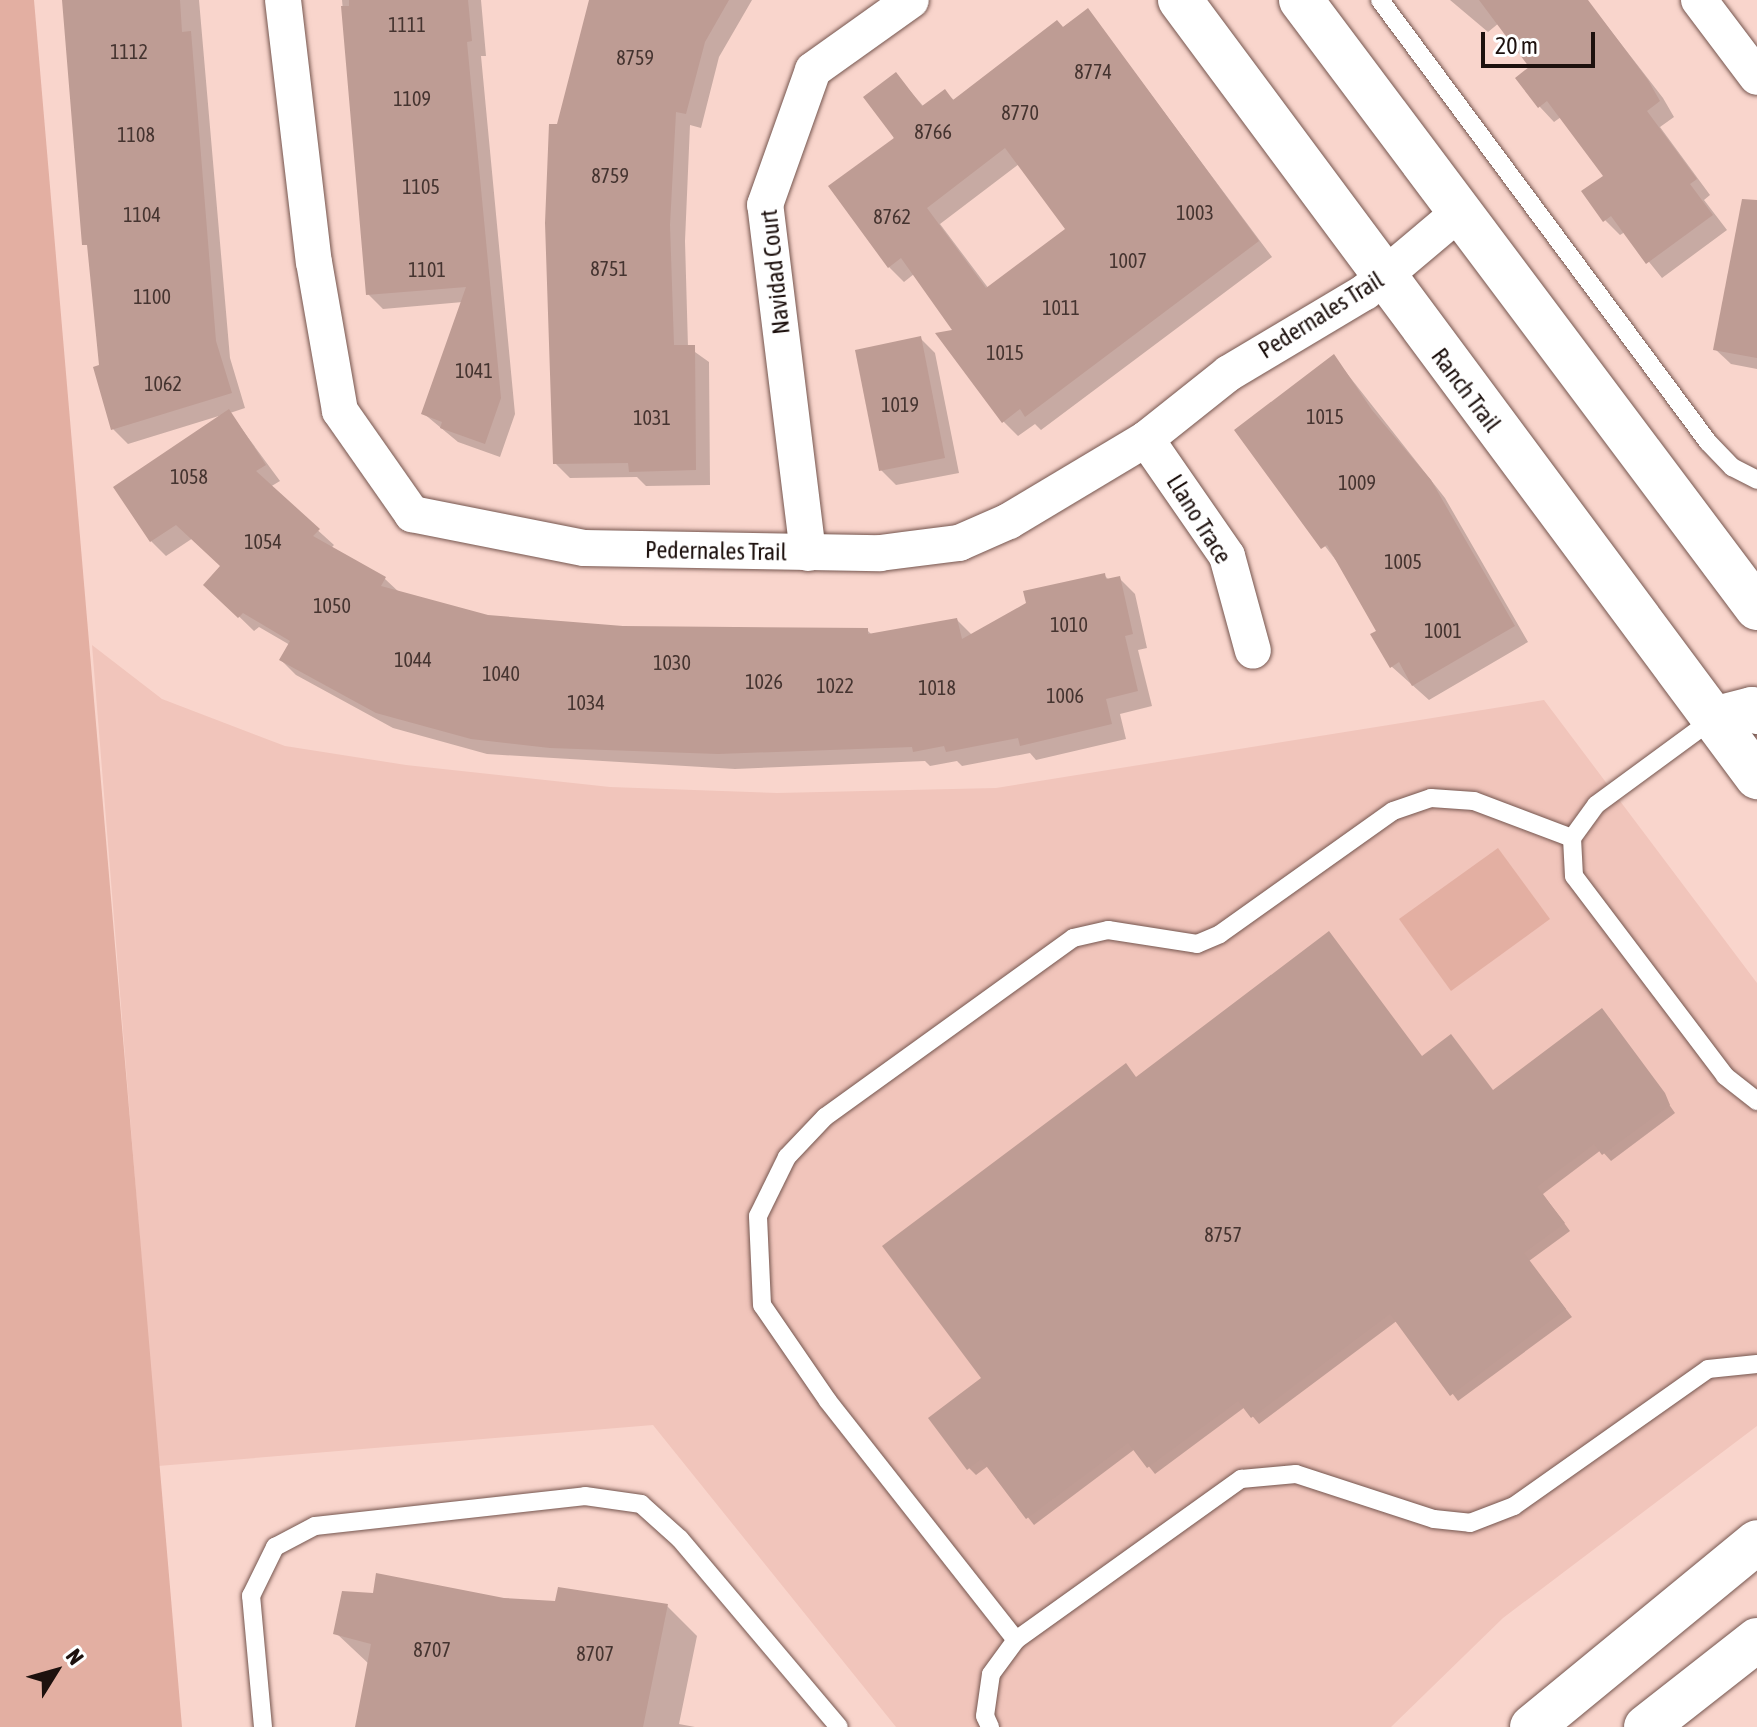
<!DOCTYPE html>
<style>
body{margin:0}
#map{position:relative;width:1757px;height:1727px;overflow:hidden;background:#f9d5cc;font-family:"Asap Condensed",sans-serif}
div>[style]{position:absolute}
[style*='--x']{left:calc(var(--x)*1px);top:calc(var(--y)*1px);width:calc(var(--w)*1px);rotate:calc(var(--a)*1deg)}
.built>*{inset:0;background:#f1c5bb}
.green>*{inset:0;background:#e3afa2}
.shadow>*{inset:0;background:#0003}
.building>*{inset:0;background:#be9c94}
.roads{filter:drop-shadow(0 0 2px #75564f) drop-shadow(0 0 2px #75564f)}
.lane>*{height:18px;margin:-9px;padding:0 9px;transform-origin:9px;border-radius:9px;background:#fff}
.street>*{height:36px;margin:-18px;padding:0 18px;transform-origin:18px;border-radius:18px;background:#fff}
.secondary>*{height:44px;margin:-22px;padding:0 22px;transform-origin:22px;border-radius:22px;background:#fff}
span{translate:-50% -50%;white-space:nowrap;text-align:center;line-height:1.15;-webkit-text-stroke:6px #fff;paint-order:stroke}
.number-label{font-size:20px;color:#453430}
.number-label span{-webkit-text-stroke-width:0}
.street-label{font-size:24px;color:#1d110e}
.north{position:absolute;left:16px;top:1631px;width:80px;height:80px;-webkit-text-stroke:6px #fff;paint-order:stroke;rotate:53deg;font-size:22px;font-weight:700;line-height:32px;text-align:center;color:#1d110e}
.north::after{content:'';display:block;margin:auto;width:28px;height:36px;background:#1d110e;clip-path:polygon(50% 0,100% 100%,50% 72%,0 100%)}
.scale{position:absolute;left:1481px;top:32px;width:114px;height:36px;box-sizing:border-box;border:4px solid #1d110e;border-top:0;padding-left:10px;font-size:24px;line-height:28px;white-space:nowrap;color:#1d110e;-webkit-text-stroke:6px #fff;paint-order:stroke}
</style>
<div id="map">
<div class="built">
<div style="clip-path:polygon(92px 645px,162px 699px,285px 746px,406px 765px,610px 787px,777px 793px,996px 788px,1544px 700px,1757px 983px,1757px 1426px,1503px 1618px,1391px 1727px,896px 1727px,653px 1425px,158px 1466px)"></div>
</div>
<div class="green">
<div style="clip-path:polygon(0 0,34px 0,182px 1727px,0 1727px)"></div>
<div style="clip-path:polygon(1498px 848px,1550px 919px,1451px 991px,1399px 919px)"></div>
</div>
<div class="shadow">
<div style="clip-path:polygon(65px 0,199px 0,230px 358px,245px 408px,230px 413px,280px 481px,270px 487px,334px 545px,331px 548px,385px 579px,400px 593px,487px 617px,623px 628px,867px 630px,872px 635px,957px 620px,973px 636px,1104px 575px,1110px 581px,1119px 578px,1135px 594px,1147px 648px,1138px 650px,1152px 706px,1120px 714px,1126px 739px,1036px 760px,1030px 753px,962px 766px,957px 761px,930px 766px,925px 761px,735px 769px,487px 754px,393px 728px,296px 675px,281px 660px,290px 645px,259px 627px,254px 631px,221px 599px,222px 567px,193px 538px,166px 556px,151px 541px,222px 415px,128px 444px,113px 429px,101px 366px)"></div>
<div style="clip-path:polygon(342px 0,481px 0,486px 56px,481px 56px,515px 414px,500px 457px,458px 442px,423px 413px,463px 302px,383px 309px,368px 294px)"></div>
<div style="clip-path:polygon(591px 0,752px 0,719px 57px,701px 128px,690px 125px,685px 241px,688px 347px,709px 362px,710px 485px,646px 486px,637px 477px,570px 478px,555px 463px,558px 126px)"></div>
<div style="clip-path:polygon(1450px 0,1587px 0,1663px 98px,1674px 117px,1660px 127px,1710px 195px,1704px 200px,1727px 230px,1662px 278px,1625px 232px,1620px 235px,1605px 220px,1606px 176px,1561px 117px,1554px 122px,1540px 107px,1532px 68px,1499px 23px,1488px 32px)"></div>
<div style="clip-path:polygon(evenodd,1088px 10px,1272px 257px,1041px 430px,1035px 424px,1018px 436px,1003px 421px,955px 331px,914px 274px,904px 282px,889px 267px,896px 75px,924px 107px,945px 92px,955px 101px,1088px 10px,1019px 164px,1068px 229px,989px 289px,940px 224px,1019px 164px)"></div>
<div style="clip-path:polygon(1757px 240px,1757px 369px,1731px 364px,1715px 349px)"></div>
<div style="clip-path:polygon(920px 338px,935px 353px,959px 473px,896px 485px,881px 470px)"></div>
<div style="clip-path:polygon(1334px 357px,1445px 498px,1528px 642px,1429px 700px,1391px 666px,1379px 632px,1338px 563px,1236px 430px)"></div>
<div style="clip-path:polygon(1609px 1018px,1675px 1113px,1611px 1161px,1601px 1150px,1543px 1194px,1570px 1231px,1529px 1261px,1572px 1317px,1458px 1401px,1398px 1320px,1259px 1424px,1245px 1407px,1155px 1474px,1135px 1449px,1034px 1525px,988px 1466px,976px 1475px,969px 1468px,984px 1379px,1137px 1078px,1423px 1058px,1494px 1092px)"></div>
<div style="clip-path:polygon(504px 1600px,667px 1606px,697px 1636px,679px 1724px,695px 1727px,357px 1727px,369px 1664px,336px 1633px)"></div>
</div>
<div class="building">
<div style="clip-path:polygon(62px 0,180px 0,182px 32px,191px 31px,216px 341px,232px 393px,111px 430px,93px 367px,99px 365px,87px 245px,82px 245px)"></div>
<div style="clip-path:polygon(349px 0,468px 0,472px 41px,467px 42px,501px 398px,485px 444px,440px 428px,442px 422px,421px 414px,466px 287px,366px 295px,341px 6px,349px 6px)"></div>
<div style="clip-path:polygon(589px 0,729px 0,705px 42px,686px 114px,676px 112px,670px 225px,674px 345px,695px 345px,696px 470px,629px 472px,628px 463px,553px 464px,545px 223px,549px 124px,557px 124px)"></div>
<div style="clip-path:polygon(1479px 0,1588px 0,1648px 80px,1660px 101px,1647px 111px,1697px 179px,1690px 184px,1713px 215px,1646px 264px,1611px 216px,1603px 222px,1581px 191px,1603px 176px,1547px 101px,1538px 108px,1515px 78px,1529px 67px)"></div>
<div style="clip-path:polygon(evenodd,1088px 8px,1259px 241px,1025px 417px,1020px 409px,1002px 423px,935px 333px,952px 330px,901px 258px,888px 268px,828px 186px,894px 138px,863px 97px,896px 72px,922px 106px,945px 89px,953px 100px,1057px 20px,1063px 27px,1088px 8px,1005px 148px,1065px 229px,986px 288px,927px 208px,1005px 148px)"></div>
<div style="clip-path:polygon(1742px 199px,1757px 200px,1757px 358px,1713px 350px)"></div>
<div style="clip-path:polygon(921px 336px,945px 458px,879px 471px,855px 350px)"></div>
<div style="clip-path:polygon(1334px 354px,1372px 410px,1431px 480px,1515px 626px,1412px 686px,1399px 662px,1390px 668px,1370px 634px,1376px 631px,1327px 545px,1321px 549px,1234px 430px)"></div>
<div style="clip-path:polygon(229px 409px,266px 465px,256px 471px,320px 529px,313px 536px,386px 577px,381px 586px,488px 615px,623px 626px,868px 628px,868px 634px,957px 618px,962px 639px,1026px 603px,1023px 591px,1105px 573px,1106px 579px,1120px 576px,1133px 634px,1125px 636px,1138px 691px,1106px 699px,1112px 724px,1020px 746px,1018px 738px,946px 752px,944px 746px,913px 752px,912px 747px,718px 754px,550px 748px,471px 739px,376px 713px,279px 660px,290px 641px,243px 613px,238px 618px,203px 585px,220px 566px,176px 525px,150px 542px,113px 487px)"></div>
<div style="clip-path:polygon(1329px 931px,1422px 1056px,1451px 1034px,1493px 1090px,1602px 1008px,1665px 1093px,1670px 1105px,1602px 1155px,1594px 1144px,1537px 1187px,1565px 1223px,1524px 1253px,1566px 1309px,1450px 1396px,1390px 1314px,1251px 1418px,1238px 1401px,1147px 1468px,1128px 1443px,1026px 1519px,981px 1459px,967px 1470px,928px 1418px,981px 1378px,882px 1246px,1126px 1063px,1136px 1077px)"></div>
<div style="clip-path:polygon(376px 1573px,504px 1598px,555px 1601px,558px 1587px,668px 1604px,643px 1727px,355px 1727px,371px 1644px,333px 1634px,342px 1591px,373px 1593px)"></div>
</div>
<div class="roads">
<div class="lane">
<div style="--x:1380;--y:0;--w:550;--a:53.42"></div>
<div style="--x:1708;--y:442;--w:35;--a:46"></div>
<div style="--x:1732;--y:467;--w:28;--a:27"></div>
<div style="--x:1713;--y:719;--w:145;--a:143.7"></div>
<div style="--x:1596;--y:805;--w:41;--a:126"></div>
<div style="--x:1572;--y:838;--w:38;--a:87"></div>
<div style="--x:1574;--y:876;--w:251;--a:52.9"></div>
<div style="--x:1725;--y:1076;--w:41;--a:38"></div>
<div style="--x:1016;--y:1640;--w:304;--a:-128.2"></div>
<div style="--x:828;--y:1401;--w:116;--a:-124.5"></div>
<div style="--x:762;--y:1305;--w:89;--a:-92.6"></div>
<div style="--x:758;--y:1216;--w:66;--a:-63.8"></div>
<div style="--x:787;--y:1157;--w:55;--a:-46.5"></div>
<div style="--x:825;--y:1117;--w:306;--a:-35.8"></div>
<div style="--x:1073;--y:938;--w:36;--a:-13"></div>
<div style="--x:1108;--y:930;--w:90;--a:8.9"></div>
<div style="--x:1197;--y:944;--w:25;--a:-23"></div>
<div style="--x:1220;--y:934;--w:212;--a:-35.4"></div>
<div style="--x:1393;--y:811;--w:40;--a:-18.9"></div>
<div style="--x:1431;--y:798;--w:43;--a:4"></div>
<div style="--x:1474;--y:801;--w:105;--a:20.7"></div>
<div style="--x:263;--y:1727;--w:132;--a:-95.2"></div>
<div style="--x:251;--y:1596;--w:55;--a:-63.9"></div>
<div style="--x:275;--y:1547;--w:45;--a:-27.7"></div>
<div style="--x:315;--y:1526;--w:272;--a:-6.3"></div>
<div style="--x:585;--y:1496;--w:57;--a:8.1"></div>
<div style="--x:641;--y:1504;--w:52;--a:41.9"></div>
<div style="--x:680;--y:1539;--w:246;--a:49.8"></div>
<div style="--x:990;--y:1727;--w:12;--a:-114"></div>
<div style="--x:985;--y:1716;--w:42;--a:-81.9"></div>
<div style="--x:991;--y:1674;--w:42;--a:-53.7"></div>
<div style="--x:1016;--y:1640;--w:277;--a:-35.6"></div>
<div style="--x:1241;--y:1479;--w:55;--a:-5.2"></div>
<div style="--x:1296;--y:1474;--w:145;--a:18.1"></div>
<div style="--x:1434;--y:1519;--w:36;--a:6"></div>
<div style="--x:1470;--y:1523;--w:47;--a:-21.1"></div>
<div style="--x:1514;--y:1506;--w:237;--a:-35.2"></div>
<div style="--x:1708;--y:1369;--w:49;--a:-5.8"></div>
</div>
<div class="street">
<div style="--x:283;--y:0;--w:264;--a:83.3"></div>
<div style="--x:314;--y:262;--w:151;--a:80.1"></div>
<div style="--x:340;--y:411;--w:126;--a:55"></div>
<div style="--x:412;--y:514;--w:175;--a:11.2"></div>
<div style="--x:584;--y:548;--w:296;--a:1"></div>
<div style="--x:880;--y:553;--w:80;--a:-7.2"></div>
<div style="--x:959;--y:543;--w:55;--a:-23.7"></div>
<div style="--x:1009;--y:521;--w:160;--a:-30.9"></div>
<div style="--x:1146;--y:439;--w:106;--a:-38.5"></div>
<div style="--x:1229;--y:373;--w:158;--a:-30.8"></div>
<div style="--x:1365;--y:292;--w:127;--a:-40.2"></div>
<div style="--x:1699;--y:0;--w:96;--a:53"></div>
<div style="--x:1146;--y:439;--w:142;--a:55.3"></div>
<div style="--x:1227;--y:556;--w:98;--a:74.7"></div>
<div style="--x:808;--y:553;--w:351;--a:-97"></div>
<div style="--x:765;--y:205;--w:143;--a:-70.4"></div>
<div style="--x:813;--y:70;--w:120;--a:-35.5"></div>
</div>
<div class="secondary">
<div style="--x:1180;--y:0;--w:968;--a:53.4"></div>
<div style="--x:1301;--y:0;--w:760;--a:53.13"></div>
<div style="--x:1713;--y:719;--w:40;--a:-14.4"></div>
<div style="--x:1752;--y:709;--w:6;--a:31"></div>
<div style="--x:1532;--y:1727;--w:291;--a:-39.4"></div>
<div style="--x:1646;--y:1727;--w:141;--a:-38.1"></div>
</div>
</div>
<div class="number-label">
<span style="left:407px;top:24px">1111</span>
<span style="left:129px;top:51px">1112</span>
<span style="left:635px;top:57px">8759</span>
<span style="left:1093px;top:71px">8774</span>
<span style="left:412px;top:98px">1109</span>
<span style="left:1020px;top:112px">8770</span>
<span style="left:933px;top:131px">8766</span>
<span style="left:136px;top:134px">1108</span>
<span style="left:610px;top:175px">8759</span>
<span style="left:421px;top:186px">1105</span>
<span style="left:1195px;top:212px">1003</span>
<span style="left:142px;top:214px">1104</span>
<span style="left:892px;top:216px">8762</span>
<span style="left:1128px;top:260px">1007</span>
<span style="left:609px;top:268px">8751</span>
<span style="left:427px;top:269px">1101</span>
<span style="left:152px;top:296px">1100</span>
<span style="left:1061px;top:307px">1011</span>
<span style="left:1005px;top:352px">1015</span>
<span style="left:474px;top:370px">1041</span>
<span style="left:163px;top:383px">1062</span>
<span style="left:900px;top:404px">1019</span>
<span style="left:1325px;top:416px">1015</span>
<span style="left:652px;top:417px">1031</span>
<span style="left:189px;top:476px">1058</span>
<span style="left:1357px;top:482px">1009</span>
<span style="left:263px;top:541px">1054</span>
<span style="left:1403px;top:561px">1005</span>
<span style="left:332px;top:605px">1050</span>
<span style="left:1069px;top:624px">1010</span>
<span style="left:1443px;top:630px">1001</span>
<span style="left:413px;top:659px">1044</span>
<span style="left:672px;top:662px">1030</span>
<span style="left:501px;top:673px">1040</span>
<span style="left:764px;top:681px">1026</span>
<span style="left:835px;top:685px">1022</span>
<span style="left:937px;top:687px">1018</span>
<span style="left:1065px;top:695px">1006</span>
<span style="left:586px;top:702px">1034</span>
<span style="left:1223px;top:1234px">8757</span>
<span style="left:432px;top:1649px">8707</span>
<span style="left:595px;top:1653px">8707</span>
</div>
<div class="street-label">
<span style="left:775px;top:272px;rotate:-96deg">Navidad Court</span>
<span style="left:1321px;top:315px;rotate:-32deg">Pedernales Trail</span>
<span style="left:1466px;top:390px;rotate:53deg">Ranch Trail</span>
<span style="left:1199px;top:519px;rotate:58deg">Llano Trace</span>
<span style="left:716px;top:551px;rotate:1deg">Pedernales Trail</span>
</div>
<div class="north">N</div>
<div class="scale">20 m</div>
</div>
